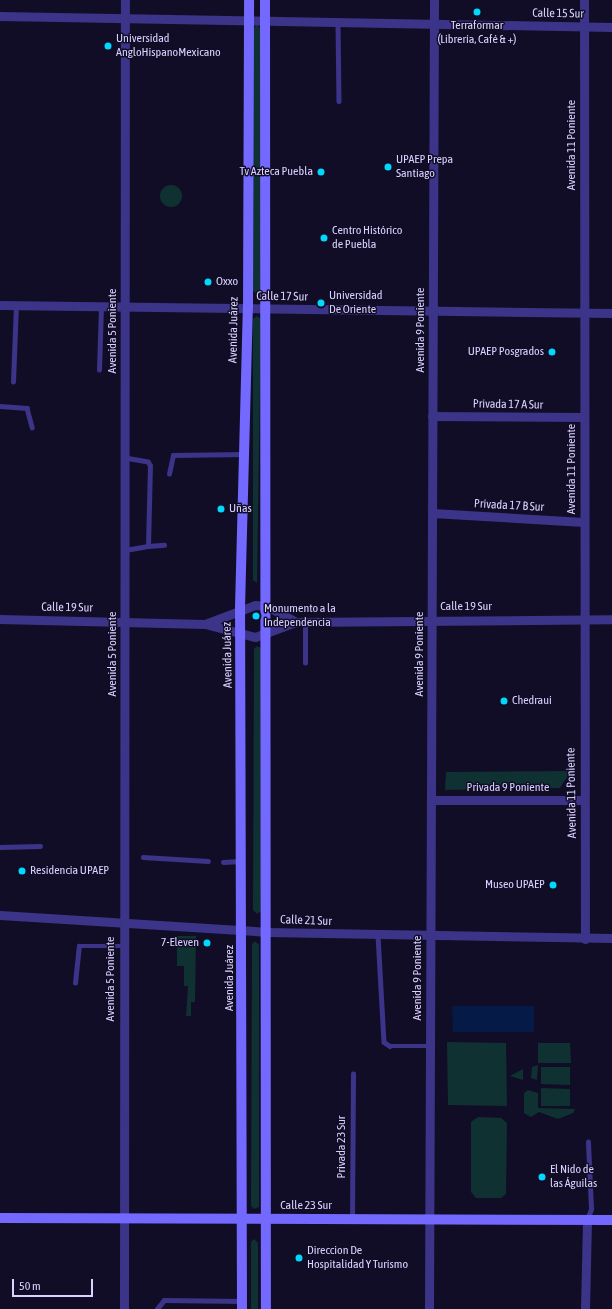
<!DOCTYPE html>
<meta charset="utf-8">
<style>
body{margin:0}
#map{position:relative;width:612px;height:1309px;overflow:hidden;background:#120d27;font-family:"Asap Condensed",sans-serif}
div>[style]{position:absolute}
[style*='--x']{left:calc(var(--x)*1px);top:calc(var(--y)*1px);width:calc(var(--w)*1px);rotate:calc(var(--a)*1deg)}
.green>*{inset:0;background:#0f3131}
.round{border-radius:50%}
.water>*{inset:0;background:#061a47}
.lane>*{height:4.5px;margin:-2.25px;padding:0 2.25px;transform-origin:2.25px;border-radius:2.25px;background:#3b3489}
.street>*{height:9px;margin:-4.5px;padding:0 4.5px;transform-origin:4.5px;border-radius:4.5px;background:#3b3489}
.secondary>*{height:10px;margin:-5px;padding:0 5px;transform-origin:5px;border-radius:5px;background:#7469ff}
.dots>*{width:11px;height:11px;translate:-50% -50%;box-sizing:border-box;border:2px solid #120d27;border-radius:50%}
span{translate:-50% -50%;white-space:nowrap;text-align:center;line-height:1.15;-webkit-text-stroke:3px #120d27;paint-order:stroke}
.street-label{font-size:12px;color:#dad2ff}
.poi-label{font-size:12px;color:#dad2ff}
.left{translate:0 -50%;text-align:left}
.right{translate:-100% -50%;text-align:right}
.scale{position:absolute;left:12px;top:1279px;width:81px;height:18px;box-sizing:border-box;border:2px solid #dad2ff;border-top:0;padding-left:5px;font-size:12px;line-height:14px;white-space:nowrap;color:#dad2ff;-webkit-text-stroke:3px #120d27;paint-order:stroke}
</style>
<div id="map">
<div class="green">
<div style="clip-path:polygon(257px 25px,260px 28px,260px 290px,256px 293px,253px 291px,253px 28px)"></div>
<div class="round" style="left:160px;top:185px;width:22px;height:22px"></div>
<div style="clip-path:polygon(257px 316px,261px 319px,257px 583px,253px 580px,253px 319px)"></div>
<div style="clip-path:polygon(257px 646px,261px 648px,261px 911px,257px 914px,253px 910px,254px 649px)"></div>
<div style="clip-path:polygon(571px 771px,560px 788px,445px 790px,446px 772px)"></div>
<div style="clip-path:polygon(177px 936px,196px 936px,195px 1002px,191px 1002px,191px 1016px,186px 1016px,188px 986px,184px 986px,184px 966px,177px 966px)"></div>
<div style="clip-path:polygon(255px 941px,259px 945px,259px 1207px,254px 1209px,251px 1206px,252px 944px)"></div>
<div style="clip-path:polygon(447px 1042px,506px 1043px,507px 1106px,448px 1105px)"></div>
<div style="clip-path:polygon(538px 1043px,570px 1043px,571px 1063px,538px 1063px)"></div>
<div style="clip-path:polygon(538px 1065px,537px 1080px,531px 1078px,532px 1067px)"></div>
<div style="clip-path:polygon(541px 1067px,570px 1067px,570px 1085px,541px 1084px)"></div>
<div style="clip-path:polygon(523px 1069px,523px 1080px,510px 1076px)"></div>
<div style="clip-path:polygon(541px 1088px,570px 1089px,570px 1106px,541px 1106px)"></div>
<div style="clip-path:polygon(528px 1090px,538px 1093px,538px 1108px,575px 1109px,573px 1113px,558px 1119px,539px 1112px,531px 1117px,524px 1113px,524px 1093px)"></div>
<div style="clip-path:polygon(478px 1117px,501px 1118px,507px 1123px,506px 1194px,501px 1198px,476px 1198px,471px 1192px,471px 1122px)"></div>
<div style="clip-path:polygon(254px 1239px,258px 1243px,258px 1309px,251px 1309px,251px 1242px)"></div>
</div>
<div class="water">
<div style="clip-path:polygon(452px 1006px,534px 1006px,534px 1032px,453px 1032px)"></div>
</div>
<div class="lane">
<div style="--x:338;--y:21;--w:80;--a:89.3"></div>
<div style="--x:99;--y:370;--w:64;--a:-88.2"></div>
<div style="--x:13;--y:382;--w:77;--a:-87.8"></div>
<div style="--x:0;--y:406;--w:27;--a:4"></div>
<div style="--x:27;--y:408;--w:20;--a:75"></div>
<div style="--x:169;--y:474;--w:19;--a:-78"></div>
<div style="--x:173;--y:455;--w:71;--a:-0.8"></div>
<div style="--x:148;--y:546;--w:16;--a:-4"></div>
<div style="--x:125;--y:550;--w:23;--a:-10"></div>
<div style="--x:148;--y:546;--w:80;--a:-88.6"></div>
<div style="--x:150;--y:466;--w:4;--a:-117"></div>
<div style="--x:148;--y:462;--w:23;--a:-170"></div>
<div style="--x:305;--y:663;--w:41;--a:-90"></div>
<div style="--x:0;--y:847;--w:40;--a:-1.4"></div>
<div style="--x:143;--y:857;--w:65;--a:3.5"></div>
<div style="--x:223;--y:862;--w:18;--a:-3"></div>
<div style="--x:378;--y:935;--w:107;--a:86.8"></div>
<div style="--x:384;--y:1042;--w:7;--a:34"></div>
<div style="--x:390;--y:1046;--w:40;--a:0"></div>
<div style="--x:75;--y:983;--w:37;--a:-84"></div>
<div style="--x:79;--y:946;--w:44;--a:0"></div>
<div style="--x:352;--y:1219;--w:145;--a:-89.6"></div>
<div style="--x:587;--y:1220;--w:12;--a:-70"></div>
<div style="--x:591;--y:1209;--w:67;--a:-92.6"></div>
<div style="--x:157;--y:1309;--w:11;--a:-52"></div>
<div style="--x:164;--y:1300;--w:78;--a:0.7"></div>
</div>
<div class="street">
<div style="--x:584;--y:0;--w:939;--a:89.94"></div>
<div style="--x:0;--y:16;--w:612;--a:1.03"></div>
<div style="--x:0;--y:305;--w:612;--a:0.75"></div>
<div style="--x:432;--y:416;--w:152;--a:0.4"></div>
<div style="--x:432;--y:513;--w:152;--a:3.4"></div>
<div style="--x:0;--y:619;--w:205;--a:1.4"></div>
<div style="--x:205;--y:624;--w:52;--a:14.6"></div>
<div style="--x:255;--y:637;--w:44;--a:-20.1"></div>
<div style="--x:296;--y:622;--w:316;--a:-0.5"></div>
<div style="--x:205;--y:624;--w:53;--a:-20.8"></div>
<div style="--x:255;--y:605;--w:12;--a:5"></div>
<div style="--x:267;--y:606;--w:33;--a:29"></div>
<div style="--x:431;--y:800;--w:153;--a:0"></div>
<div style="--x:0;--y:915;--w:269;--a:3.6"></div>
<div style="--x:268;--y:932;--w:344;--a:1"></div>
<div style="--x:124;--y:1309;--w:1309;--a:-89.96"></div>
<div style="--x:429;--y:1309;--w:1309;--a:-89.78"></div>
<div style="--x:585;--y:1309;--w:89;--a:-88.7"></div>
</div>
<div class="secondary">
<div style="--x:265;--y:0;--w:1309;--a:89.96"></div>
<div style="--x:0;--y:1218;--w:612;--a:0.19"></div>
<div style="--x:242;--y:1309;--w:701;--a:-90.16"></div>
<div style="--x:240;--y:608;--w:300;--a:-88.5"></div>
<div style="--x:248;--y:308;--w:308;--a:-89.8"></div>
</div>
<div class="dots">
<div style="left:477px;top:12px;background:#00d8fd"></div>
<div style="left:108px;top:46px;background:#00d8fd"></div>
<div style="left:388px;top:167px;background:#00d8fd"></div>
<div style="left:321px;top:172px;background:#00d8fd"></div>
<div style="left:324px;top:238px;background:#00d8fd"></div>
<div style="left:208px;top:282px;background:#00d8fd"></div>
<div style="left:321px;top:303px;background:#00d8fd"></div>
<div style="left:552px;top:352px;background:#00d8fd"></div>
<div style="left:221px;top:509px;background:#00d8fd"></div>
<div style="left:256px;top:616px;background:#00d8fd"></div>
<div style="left:504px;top:701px;background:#00d8fd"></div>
<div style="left:22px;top:871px;background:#00d8fd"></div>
<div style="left:553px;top:885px;background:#00d8fd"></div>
<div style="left:207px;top:943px;background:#00d8fd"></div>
<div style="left:542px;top:1177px;background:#00d8fd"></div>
<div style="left:299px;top:1258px;background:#00d8fd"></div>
</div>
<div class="street-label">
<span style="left:558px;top:14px;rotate:1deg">Calle 15 Sur</span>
<span style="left:572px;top:145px;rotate:-90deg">Avenida 11 Poniente</span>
<span style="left:282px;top:297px;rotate:1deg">Calle 17 Sur</span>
<span style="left:234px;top:330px;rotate:-89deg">Avenida Juárez</span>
<span style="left:421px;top:330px;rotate:-90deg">Avenida 9 Poniente</span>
<span style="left:113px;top:331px;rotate:-90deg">Avenida 5 Poniente</span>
<span style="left:508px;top:405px;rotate:1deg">Privada 17 A Sur</span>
<span style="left:572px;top:469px;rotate:-90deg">Avenida 11 Poniente</span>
<span style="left:509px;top:506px;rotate:3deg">Privada 17 B Sur</span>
<span style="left:466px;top:607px">Calle 19 Sur</span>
<span style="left:67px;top:608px;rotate:1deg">Calle 19 Sur</span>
<span style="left:113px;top:654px;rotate:-90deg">Avenida 5 Poniente</span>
<span style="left:420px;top:654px;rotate:-90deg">Avenida 9 Poniente</span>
<span style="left:228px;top:655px;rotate:-91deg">Avenida Juárez</span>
<span style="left:508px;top:788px">Privada 9 Poniente</span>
<span style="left:572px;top:793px;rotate:-91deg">Avenida 11 Poniente</span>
<span style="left:306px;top:921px;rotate:2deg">Calle 21 Sur</span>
<span style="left:230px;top:978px;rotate:-90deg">Avenida Juárez</span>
<span style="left:418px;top:978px;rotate:-90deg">Avenida 9 Poniente</span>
<span style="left:111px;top:979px;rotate:-90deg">Avenida 5 Poniente</span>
<span style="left:342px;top:1147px;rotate:-90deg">Privada 23 Sur</span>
<span style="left:306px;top:1206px">Calle 23 Sur</span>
</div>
<div class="poi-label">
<span style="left:477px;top:33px">Terraformar<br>(Librería, Café &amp; +)</span>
<span class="left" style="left:116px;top:46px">Universidad<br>AngloHispanoMexicano</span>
<span class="left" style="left:396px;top:167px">UPAEP Prepa<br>Santiago</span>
<span class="right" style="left:313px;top:172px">Tv Azteca Puebla</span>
<span class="left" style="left:332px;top:238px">Centro Histórico<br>de Puebla</span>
<span class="left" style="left:216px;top:282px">Oxxo</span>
<span class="left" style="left:329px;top:303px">Universidad<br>De Oriente</span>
<span class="right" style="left:544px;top:352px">UPAEP Posgrados</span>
<span class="left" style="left:229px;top:509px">Uñas</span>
<span class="left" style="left:264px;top:616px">Monumento a la<br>Independencia</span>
<span class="left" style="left:512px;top:701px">Chedraui</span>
<span class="left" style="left:30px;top:871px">Residencia UPAEP</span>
<span class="right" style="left:545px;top:885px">Museo UPAEP</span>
<span class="right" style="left:199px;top:943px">7-Eleven</span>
<span class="left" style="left:550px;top:1177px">El Nido de<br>las Águilas</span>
<span class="left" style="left:307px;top:1258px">Direccion De<br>Hospitalidad Y Turismo</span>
</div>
<div class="scale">50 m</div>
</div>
